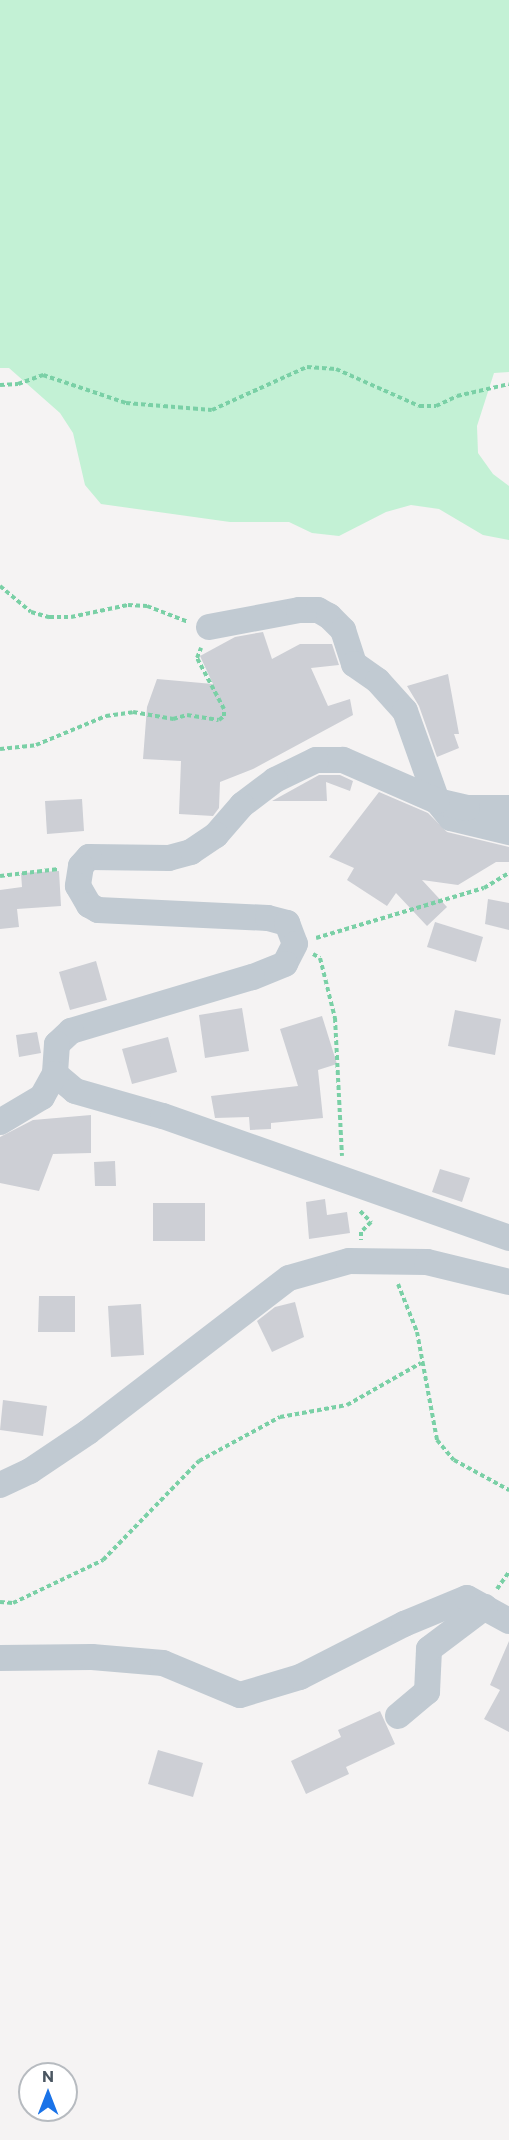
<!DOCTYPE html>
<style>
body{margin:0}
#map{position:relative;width:509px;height:2140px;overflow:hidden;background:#f5f3f3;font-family:Commissioner,sans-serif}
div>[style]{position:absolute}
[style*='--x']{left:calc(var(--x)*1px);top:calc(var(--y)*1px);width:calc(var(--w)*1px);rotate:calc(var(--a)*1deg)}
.green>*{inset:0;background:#c3f1d5}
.building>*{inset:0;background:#cdcfd5}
.path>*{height:4px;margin-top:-2px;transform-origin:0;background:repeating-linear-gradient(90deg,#7ad0a6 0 4.5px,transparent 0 7.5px)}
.minor>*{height:26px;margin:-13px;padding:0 13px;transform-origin:13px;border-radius:13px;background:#c1cad2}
span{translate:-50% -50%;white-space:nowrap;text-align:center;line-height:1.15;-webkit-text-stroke:4.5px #fff;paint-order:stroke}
.north{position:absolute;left:18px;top:2062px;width:60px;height:60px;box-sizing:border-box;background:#fff;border:2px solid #b7bbc0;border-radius:50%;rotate:0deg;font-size:16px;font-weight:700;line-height:24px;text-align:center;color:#4a5661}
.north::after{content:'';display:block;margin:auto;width:21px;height:27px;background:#1a73e8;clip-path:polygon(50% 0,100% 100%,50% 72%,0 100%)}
</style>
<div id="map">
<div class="green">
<div style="clip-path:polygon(0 0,509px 0,509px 372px,494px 373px,477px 426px,478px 453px,493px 474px,509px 486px,509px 540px,483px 535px,439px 509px,411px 505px,386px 512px,339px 536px,312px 533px,289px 522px,230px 522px,101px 504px,85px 485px,73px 433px,60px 413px,9px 368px,0 368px)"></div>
</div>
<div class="building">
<div style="clip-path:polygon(263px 632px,272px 659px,300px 644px,332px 644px,339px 665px,311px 668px,328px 706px,350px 699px,353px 715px,253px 769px,220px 782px,219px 808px,213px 816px,179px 814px,181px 761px,143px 759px,147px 707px,157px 679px,213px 684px,200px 656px,235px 637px)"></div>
<div style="clip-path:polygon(448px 674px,459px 734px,454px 734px,459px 748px,437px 757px,419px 706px,407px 686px)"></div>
<div style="clip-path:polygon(319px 775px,340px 775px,353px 781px,350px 791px,326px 782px,327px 801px,272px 801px)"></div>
<div style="clip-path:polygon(379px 792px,428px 813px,447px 832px,509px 847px,509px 862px,496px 862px,458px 885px,422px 880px,447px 907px,427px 926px,396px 893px,387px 906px,347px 880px,354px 868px,329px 857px)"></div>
<div style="clip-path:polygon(82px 799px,84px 831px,47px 834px,45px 801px)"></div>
<div style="clip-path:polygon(59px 871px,61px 906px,17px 909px,19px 927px,0 929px,0 890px,22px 887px,21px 873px)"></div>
<div style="clip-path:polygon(488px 899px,509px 903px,509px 930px,485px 924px)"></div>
<div style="clip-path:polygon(435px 922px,483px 937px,476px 962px,427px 947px)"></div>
<div style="clip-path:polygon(96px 961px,107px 1000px,70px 1010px,59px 972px)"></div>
<div style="clip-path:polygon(242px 1008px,249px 1051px,205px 1058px,199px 1015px)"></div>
<div style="clip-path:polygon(455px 1010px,501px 1019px,495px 1055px,448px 1046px)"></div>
<div style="clip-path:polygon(322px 1016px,337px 1064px,318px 1070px,323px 1118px,271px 1123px,271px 1129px,250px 1130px,249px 1117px,215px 1118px,211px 1096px,298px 1086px,280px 1029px)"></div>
<div style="clip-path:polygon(37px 1032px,41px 1053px,19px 1057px,16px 1035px)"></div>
<div style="clip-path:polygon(168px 1037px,177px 1072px,132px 1084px,122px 1049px)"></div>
<div style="clip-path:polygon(91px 1115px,91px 1153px,53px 1154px,39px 1191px,0 1183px,0 1137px,33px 1120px)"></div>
<div style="clip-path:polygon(115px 1161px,116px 1186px,95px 1186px,94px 1162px)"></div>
<div style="clip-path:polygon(440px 1169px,470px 1178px,462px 1202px,432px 1192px)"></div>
<div style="clip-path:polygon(325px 1199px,327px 1215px,347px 1212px,350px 1233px,309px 1239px,306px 1202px)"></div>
<div style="clip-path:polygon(153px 1203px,205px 1203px,205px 1241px,153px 1241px)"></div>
<div style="clip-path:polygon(39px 1296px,75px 1296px,75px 1332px,38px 1332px)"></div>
<div style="clip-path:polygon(295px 1302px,304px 1337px,272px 1352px,257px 1321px,275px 1307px)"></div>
<div style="clip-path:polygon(141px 1304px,144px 1355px,111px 1357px,108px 1306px)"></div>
<div style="clip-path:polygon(3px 1400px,47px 1406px,43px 1436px,0 1430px)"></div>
<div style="clip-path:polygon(509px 1641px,509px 1732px,484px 1719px,500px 1690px,490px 1685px)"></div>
<div style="clip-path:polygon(380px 1711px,395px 1744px,346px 1767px,349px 1774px,306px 1794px,291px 1761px,341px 1737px,338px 1730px)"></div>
<div style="clip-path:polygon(158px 1750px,203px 1763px,193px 1797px,148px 1784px)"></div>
</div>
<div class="path">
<div style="--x:0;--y:385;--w:18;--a:-3"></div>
<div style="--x:18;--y:384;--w:27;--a:-20"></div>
<div style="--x:43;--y:375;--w:88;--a:18.6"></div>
<div style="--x:126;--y:403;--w:86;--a:4.7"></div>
<div style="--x:212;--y:410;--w:104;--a:-24.4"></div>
<div style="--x:307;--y:367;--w:29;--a:4"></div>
<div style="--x:336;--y:369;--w:91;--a:24"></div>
<div style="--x:419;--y:406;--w:17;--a:0"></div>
<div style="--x:436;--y:406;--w:23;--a:-25"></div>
<div style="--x:457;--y:396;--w:53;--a:-13"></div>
<div style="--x:0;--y:586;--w:40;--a:40"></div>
<div style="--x:31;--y:612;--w:19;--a:16"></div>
<div style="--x:49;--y:617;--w:22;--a:0"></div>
<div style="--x:71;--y:617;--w:58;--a:-11.9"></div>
<div style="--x:128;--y:605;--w:19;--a:3"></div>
<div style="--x:147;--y:606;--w:44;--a:21.3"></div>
<div style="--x:0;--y:749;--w:36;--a:-6"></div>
<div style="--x:36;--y:745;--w:76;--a:-22.5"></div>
<div style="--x:106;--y:716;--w:27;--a:-8"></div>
<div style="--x:133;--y:712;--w:41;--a:9.9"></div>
<div style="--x:173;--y:719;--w:15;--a:-16"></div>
<div style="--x:187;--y:715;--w:32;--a:9"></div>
<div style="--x:219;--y:720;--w:6;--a:-39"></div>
<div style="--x:224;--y:716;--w:7;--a:-90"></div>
<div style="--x:224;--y:709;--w:58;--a:-117.9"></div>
<div style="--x:197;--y:658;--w:11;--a:-68"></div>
<div style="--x:0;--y:876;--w:59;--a:-6.8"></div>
<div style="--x:316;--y:938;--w:175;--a:-16.6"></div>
<div style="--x:484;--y:888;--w:29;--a:-31"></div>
<div style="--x:313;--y:954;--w:8;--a:30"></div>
<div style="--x:320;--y:958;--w:62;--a:76"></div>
<div style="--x:335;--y:1018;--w:138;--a:87.1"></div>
<div style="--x:360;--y:1211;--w:16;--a:45"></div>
<div style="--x:371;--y:1222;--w:14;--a:135"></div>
<div style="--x:361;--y:1232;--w:8;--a:90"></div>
<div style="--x:398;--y:1284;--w:52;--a:68.4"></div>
<div style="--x:417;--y:1332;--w:110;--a:79.5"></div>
<div style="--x:437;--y:1440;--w:26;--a:50"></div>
<div style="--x:454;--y:1460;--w:63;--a:28.6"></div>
<div style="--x:497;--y:1589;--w:21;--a:-55"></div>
<div style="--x:0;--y:1602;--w:13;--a:4"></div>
<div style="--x:13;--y:1603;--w:100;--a:-25.5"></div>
<div style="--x:103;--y:1560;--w:138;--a:-45.9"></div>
<div style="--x:199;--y:1461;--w:92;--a:-28.5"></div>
<div style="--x:280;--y:1417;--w:68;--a:-10.2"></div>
<div style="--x:347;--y:1405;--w:85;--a:-29.6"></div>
</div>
<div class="minor">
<div style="--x:209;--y:627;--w:92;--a:-10.7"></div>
<div style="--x:299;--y:610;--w:19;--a:0"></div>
<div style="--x:318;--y:610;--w:13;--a:29"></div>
<div style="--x:329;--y:616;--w:20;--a:45"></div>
<div style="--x:343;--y:630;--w:36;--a:72"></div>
<div style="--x:354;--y:664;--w:29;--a:35"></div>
<div style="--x:378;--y:681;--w:40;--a:48"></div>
<div style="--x:405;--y:711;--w:96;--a:70.4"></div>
<div style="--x:437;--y:801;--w:22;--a:51"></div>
<div style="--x:451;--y:818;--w:60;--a:13.6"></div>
<div style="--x:509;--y:808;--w:42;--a:180"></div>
<div style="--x:467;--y:808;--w:31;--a:-167"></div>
<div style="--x:437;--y:801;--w:103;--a:-156.4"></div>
<div style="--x:343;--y:760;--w:27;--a:180"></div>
<div style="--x:316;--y:760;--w:46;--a:154"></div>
<div style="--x:275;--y:780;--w:41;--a:142.9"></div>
<div style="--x:242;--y:805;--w:40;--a:131"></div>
<div style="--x:216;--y:835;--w:30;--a:146"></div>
<div style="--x:191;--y:852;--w:23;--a:165"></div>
<div style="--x:169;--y:858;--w:80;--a:-179.3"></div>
<div style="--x:89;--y:857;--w:12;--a:132"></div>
<div style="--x:81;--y:866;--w:20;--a:99"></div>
<div style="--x:78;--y:886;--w:22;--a:60"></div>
<div style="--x:89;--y:905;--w:10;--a:29"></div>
<div style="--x:98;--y:910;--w:170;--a:2.7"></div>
<div style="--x:268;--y:918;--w:20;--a:15"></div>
<div style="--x:287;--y:923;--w:22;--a:69"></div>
<div style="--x:295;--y:944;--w:22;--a:117"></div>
<div style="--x:285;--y:964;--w:35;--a:158"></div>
<div style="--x:252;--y:977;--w:189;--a:163.4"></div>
<div style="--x:71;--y:1031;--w:19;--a:137"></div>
<div style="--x:57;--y:1044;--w:30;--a:94"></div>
<div style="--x:55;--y:1074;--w:26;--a:40"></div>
<div style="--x:75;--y:1091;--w:91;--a:15.9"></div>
<div style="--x:163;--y:1116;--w:367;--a:19.4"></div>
<div style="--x:0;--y:1122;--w:49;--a:-30.8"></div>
<div style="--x:42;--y:1097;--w:26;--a:-61"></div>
<div style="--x:0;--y:1485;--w:33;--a:-25"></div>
<div style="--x:30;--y:1471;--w:70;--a:-33.9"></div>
<div style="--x:88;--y:1432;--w:253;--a:-37.5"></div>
<div style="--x:289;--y:1278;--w:62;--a:-15.8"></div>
<div style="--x:349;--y:1261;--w:78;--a:0.7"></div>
<div style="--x:427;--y:1262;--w:84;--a:13.7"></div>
<div style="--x:0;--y:1658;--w:92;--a:-0.6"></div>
<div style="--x:92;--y:1657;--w:71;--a:4.8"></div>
<div style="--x:163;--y:1663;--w:83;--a:22.6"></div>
<div style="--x:240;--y:1695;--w:63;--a:-16.7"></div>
<div style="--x:300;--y:1677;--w:117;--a:-27"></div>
<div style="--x:404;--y:1624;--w:68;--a:-22.4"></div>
<div style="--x:467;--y:1598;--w:48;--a:28.7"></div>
<div style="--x:398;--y:1716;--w:38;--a:-40"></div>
<div style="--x:427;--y:1692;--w:43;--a:-87.3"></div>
<div style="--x:429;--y:1649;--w:70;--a:-36.9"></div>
</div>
<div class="north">N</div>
</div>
